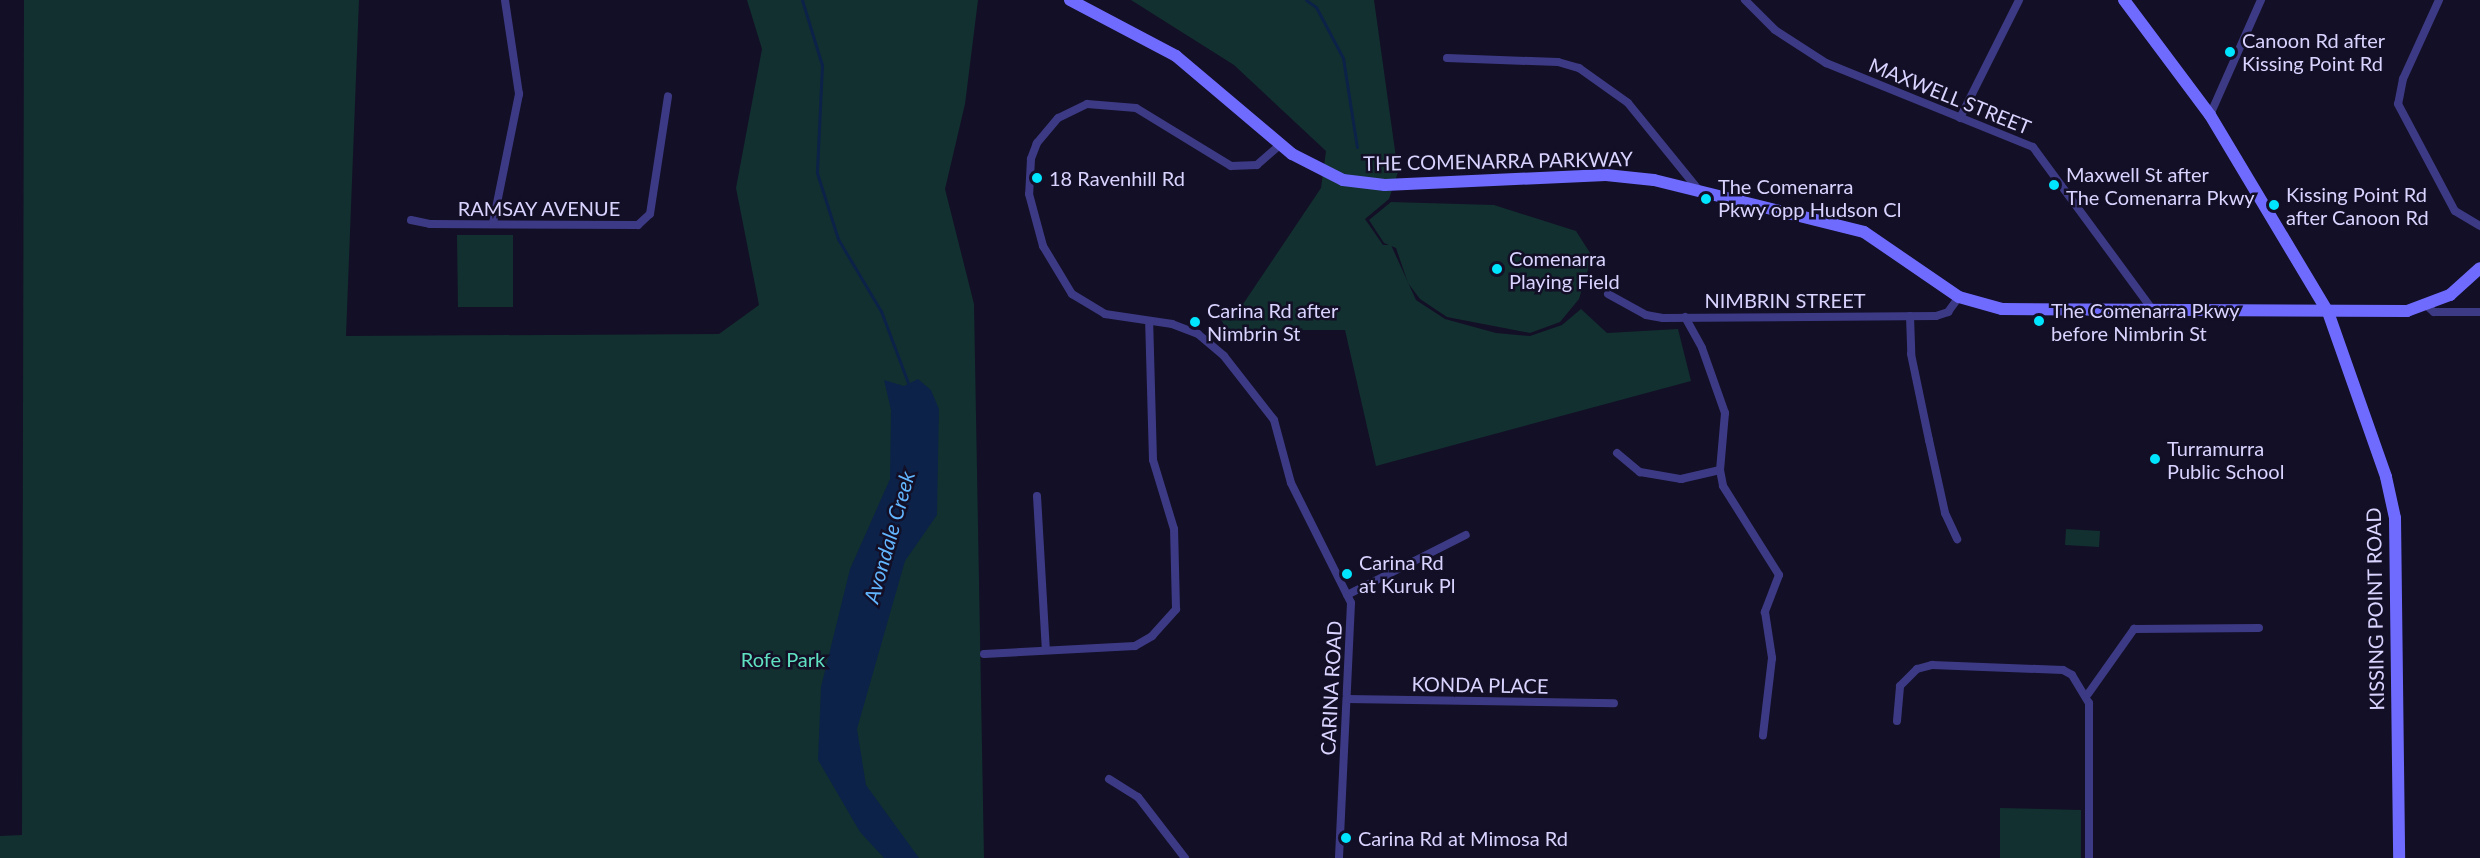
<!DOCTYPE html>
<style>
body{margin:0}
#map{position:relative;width:2480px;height:858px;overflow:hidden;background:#130f26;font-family:Lato,sans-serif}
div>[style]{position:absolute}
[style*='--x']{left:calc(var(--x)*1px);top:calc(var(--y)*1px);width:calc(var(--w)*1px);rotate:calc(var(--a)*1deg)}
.green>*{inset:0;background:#12302f}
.water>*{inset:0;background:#0c2248}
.stream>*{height:3px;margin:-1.5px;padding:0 1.5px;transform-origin:1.5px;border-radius:1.5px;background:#0c2248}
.street>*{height:8px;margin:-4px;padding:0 4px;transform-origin:4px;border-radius:4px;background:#3d3a85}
.secondary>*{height:12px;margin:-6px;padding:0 6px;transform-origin:6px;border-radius:6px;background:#6f6bff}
.dots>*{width:16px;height:16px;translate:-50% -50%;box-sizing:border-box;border:3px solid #130f26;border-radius:50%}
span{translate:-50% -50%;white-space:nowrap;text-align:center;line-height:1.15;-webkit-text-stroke:5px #130f26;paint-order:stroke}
.poi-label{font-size:20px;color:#d9d4ff}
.left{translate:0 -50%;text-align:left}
.street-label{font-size:20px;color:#d9d4ff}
.park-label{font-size:20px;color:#5fe0c0}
.water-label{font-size:21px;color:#62b6ff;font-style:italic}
</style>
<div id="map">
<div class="green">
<div style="clip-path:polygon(24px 0,359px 0,346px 336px,719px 334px,759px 305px,736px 188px,762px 49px,747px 0,978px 0,965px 104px,945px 189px,974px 304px,984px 858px,0 858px,0 836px,22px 835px)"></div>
<div style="clip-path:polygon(1131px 0,1374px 0,1398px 172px,1389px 199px,1365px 219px,1383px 245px,1391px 245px,1416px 300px,1445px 319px,1496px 333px,1530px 336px,1562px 325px,1581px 309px,1607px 333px,1678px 329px,1691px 381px,1376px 466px,1345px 330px,1227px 330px,1219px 316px,1235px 316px,1321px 188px,1326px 151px,1234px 65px)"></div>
<div style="clip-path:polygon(1391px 202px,1494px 205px,1576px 231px,1592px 256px,1579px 299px,1560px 322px,1530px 333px,1447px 317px,1420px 299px,1408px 283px,1396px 248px,1384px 243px,1369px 220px)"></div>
<div style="clip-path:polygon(457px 235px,513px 235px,513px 307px,458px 307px)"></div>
<div style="clip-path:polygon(2066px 529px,2100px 531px,2099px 547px,2065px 545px)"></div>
<div style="clip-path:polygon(2000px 808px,2081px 810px,2081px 858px,2000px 858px)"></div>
</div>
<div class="water">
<div style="clip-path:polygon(918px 379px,931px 390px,939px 409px,937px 515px,905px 561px,857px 729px,866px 785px,919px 858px,884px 858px,860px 832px,818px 760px,821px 687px,850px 569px,890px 479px,891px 410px,884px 380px,904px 386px)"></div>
</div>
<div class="stream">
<div style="--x:802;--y:0;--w:68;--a:72.9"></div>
<div style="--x:822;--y:65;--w:108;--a:92.7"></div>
<div style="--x:817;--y:173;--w:69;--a:72.3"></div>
<div style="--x:838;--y:239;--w:84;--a:59.2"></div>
<div style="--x:881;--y:311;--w:82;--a:69.4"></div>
<div style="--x:1306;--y:0;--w:12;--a:35"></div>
<div style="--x:1316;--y:7;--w:58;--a:62.1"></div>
<div style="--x:1343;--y:58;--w:90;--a:81.1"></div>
</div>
<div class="street">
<div style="--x:1745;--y:0;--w:42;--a:45"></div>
<div style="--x:1775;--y:30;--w:61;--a:32.9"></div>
<div style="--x:1826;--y:63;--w:223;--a:22.1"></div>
<div style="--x:2033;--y:147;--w:206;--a:53.7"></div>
<div style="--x:2439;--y:0;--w:87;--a:114.5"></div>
<div style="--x:2403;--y:79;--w:25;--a:101"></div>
<div style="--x:2398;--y:104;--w:121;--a:62"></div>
<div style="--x:2455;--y:211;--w:29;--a:31"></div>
<div style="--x:1447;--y:58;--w:111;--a:2.1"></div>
<div style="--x:1558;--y:62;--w:22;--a:16"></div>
<div style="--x:1579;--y:68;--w:60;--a:35.5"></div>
<div style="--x:1628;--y:103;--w:111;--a:50.9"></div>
<div style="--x:2210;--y:115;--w:126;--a:-66.1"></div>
<div style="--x:1960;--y:118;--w:132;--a:-63.4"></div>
<div style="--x:1281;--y:144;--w:32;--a:139"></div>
<div style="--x:1257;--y:165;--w:26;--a:178"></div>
<div style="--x:1231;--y:166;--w:111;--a:-148.6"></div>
<div style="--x:1136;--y:108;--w:49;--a:-175.3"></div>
<div style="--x:1087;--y:104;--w:32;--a:154"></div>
<div style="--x:1058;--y:118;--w:33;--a:130"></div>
<div style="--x:1037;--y:143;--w:17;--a:111"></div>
<div style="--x:1031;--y:159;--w:35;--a:93"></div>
<div style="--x:1029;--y:194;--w:54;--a:74.9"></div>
<div style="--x:1043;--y:246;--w:56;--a:58.9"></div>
<div style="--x:1072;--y:294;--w:39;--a:31"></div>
<div style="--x:1105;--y:314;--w:68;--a:8.5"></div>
<div style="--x:1172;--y:324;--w:28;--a:21"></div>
<div style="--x:1198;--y:334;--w:34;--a:40"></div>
<div style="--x:1224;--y:356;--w:81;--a:52"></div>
<div style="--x:1274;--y:420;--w:65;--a:74.9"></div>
<div style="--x:1291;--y:483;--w:134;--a:63.4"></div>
<div style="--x:1351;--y:603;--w:255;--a:92.7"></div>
<div style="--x:411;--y:220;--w:19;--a:12"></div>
<div style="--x:430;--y:224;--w:208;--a:0.3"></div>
<div style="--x:638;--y:225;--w:16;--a:-43"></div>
<div style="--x:650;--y:214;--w:119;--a:-81.3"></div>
<div style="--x:493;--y:223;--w:132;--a:-78.6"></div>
<div style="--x:519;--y:94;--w:95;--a:-98.5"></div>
<div style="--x:1608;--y:294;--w:43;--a:28.9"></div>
<div style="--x:1646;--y:315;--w:17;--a:10"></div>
<div style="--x:1663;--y:318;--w:273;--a:-0.4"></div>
<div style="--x:1936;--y:316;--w:13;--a:-18"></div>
<div style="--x:1948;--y:312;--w:19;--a:-54"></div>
<div style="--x:2427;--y:306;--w:9;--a:41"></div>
<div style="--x:2434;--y:312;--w:46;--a:0"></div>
<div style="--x:1910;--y:316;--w:38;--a:88"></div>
<div style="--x:1911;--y:354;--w:88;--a:78.2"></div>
<div style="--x:1929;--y:440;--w:75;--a:77.6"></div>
<div style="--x:1945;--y:513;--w:29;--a:65"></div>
<div style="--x:1685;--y:317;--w:35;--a:61"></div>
<div style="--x:1702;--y:348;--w:69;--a:70.5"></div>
<div style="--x:1725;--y:413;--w:57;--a:95"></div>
<div style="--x:1720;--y:470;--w:16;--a:79"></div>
<div style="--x:1723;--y:486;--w:105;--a:57.8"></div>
<div style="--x:1779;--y:575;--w:40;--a:111"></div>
<div style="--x:1765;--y:612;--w:47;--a:81.3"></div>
<div style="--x:1772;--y:658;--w:78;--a:96.7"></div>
<div style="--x:1617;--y:453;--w:30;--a:40"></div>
<div style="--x:1640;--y:472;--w:42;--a:9.7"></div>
<div style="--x:1681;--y:479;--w:40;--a:-13"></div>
<div style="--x:1037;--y:496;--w:154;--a:86.7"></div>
<div style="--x:1347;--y:595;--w:133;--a:-26.8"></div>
<div style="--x:984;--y:654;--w:151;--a:-3"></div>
<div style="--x:1135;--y:646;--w:20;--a:-30"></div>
<div style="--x:1152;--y:636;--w:36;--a:-48"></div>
<div style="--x:1176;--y:609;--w:80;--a:-91.4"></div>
<div style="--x:1174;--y:529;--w:72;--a:-106.9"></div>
<div style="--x:1153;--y:460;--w:139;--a:-91.6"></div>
<div style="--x:2088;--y:694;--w:80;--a:-54.7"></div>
<div style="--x:2134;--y:629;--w:125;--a:-0.5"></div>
<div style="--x:1347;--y:699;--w:267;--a:0.9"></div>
<div style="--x:1897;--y:721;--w:35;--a:-85"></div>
<div style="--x:1900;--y:686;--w:24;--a:-45"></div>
<div style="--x:1917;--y:669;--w:16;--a:-15"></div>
<div style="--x:1932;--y:665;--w:131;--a:2.2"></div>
<div style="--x:2063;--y:670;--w:10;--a:29"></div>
<div style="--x:2072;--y:675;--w:33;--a:59"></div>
<div style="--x:2089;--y:703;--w:155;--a:90"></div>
<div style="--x:1109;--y:779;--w:34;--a:32"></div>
<div style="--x:1138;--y:797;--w:77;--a:52.4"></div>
</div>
<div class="secondary">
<div style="--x:1070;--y:0;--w:120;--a:27.8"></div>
<div style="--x:1176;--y:56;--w:152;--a:40.2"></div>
<div style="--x:1292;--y:154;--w:57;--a:27"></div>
<div style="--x:1343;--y:180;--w:42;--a:6.8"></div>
<div style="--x:1385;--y:185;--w:221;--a:-2.6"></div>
<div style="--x:1606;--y:175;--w:48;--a:5.9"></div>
<div style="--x:1654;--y:180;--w:216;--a:13.9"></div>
<div style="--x:1864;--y:232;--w:115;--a:34.4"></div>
<div style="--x:1959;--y:297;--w:45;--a:15.6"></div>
<div style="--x:2002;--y:309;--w:405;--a:0.3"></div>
<div style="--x:2407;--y:311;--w:46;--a:-20.4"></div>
<div style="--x:2450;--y:295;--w:40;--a:-42"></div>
<div style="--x:2124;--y:0;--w:144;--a:53.2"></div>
<div style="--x:2210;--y:115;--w:230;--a:59.1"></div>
<div style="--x:2328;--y:312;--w:175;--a:70.6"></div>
<div style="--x:2386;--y:477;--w:42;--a:77.6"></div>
<div style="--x:2395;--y:518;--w:340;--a:89.3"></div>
</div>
<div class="dots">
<div style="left:2230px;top:52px;background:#00e5ff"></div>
<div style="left:1037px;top:178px;background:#00e5ff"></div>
<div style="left:2054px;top:185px;background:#00e5ff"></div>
<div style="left:1706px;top:199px;background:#00e5ff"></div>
<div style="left:2274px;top:205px;background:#00e5ff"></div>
<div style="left:1497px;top:269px;background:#00e5ff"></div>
<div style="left:2039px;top:321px;background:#00e5ff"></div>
<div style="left:1195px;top:322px;background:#00e5ff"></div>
<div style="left:2155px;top:459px;background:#00e5ff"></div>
<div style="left:1347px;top:574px;background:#00e5ff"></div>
<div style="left:1346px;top:838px;background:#00e5ff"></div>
</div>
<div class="poi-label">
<span class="left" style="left:2242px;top:52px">Canoon Rd after<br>Kissing Point Rd</span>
<span class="left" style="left:2066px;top:186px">Maxwell St after<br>The Comenarra Pkwy</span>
<span class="left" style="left:1049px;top:178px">18 Ravenhill Rd</span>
<span class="left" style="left:1718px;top:198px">The Comenarra<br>Pkwy opp Hudson Cl</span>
<span class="left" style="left:2286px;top:206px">Kissing Point Rd<br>after Canoon Rd</span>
<span class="left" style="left:1509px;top:270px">Comenarra<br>Playing Field</span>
<span class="left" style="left:1207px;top:322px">Carina Rd after<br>Nimbrin St</span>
<span class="left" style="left:2051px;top:322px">The Comenarra Pkwy<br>before Nimbrin St</span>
<span class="left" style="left:2167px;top:460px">Turramurra<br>Public School</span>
<span class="left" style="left:1359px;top:574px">Carina Rd<br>at Kuruk Pl</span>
<span class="left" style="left:1358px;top:838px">Carina Rd at Mimosa Rd</span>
</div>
<div class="street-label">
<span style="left:1950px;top:96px;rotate:22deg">MAXWELL STREET</span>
<span style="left:1498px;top:161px;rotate:-1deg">THE COMENARRA PARKWAY</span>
<span style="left:539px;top:208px">RAMSAY AVENUE</span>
<span style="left:1785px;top:300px">NIMBRIN STREET</span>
<span style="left:2375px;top:609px;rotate:-91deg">KISSING POINT ROAD</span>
<span style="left:1480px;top:685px;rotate:1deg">KONDA PLACE</span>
<span style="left:1331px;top:688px;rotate:-87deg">CARINA ROAD</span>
</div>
<div class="park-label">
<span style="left:783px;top:659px">Rofe Park</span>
</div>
<div class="water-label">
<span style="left:889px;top:537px;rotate:-74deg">Avondale Creek</span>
</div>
</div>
